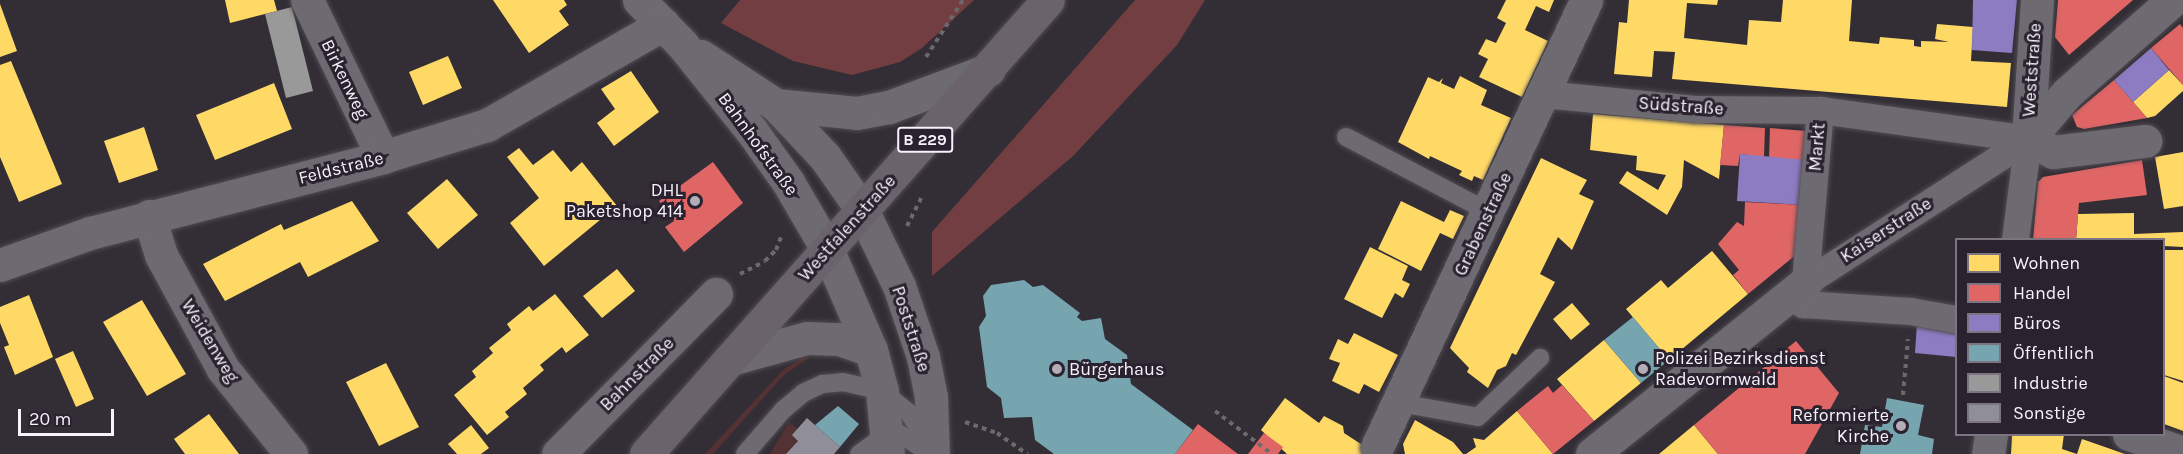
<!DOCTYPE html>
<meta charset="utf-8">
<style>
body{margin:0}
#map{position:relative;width:2183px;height:454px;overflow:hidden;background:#332e36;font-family:Karla,sans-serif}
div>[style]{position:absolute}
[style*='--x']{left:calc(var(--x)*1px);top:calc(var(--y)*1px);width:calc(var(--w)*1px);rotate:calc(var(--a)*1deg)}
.green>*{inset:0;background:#543133}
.forest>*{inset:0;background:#733e41}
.homes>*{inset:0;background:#ffd966}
.shops>*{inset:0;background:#e06666}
.offices>*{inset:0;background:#8e7cc3}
.public>*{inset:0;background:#76a5af}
.industry>*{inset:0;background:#999}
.building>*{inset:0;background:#8f8e99}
.path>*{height:4px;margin-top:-2px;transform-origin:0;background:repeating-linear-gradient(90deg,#6c696d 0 4.5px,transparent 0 9px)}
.roads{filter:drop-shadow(0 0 2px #504c52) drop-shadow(0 0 2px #504c52)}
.service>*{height:18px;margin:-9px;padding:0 9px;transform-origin:9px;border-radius:9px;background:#6e6a71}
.pedestrian>*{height:27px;margin:-13.5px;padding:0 13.5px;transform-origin:13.5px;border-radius:13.5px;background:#6e6a71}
.minor>*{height:33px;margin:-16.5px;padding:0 16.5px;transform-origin:16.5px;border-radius:16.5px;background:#6e6a71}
.tertiary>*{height:33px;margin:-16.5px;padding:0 16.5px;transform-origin:16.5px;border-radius:16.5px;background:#6e6a71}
.primary>*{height:33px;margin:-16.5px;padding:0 16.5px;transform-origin:16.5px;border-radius:16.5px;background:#6b636c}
.dots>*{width:16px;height:16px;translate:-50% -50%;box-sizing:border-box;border:3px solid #2a222f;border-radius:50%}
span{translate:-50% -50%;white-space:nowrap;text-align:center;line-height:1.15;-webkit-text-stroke:6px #2a222f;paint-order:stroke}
.shield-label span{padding:2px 4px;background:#2a222f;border:2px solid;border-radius:4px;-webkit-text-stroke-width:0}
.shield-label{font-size:16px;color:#f7f2fb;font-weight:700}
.street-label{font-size:18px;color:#f7f2fb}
.poi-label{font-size:18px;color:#f7f2fb}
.right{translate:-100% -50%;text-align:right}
.left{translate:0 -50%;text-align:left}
.legend{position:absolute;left:1955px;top:238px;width:210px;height:198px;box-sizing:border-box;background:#2a222f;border:2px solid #7c7581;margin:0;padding:8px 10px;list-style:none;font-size:18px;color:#f7f2fb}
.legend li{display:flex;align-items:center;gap:12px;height:30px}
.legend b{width:30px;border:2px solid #7c7581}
.scale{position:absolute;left:18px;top:409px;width:96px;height:27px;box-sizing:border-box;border:3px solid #f7f2fb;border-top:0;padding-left:8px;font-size:18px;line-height:21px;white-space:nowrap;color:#f7f2fb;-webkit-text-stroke:4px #2a222f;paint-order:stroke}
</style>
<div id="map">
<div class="green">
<div style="clip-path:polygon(810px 353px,809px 358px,784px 375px,713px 454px,705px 454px,784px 369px)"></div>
<div style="clip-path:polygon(789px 422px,798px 429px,798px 441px,786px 454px,770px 454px)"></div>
</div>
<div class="forest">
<div style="clip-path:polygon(740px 0,974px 0,922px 48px,900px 62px,852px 75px,793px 61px,721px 23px)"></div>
<div style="clip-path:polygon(1135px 0,1205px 0,1177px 45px,1073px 156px,932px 276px,932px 232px)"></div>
</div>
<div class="homes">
<div style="clip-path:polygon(225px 0,274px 0,277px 11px,230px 23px)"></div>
<div style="clip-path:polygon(493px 0,564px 0,567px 5px,559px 11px,569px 25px,529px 53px)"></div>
<div style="clip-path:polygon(1506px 0,1554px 0,1549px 12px,1536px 6px,1525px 30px,1548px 41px,1522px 97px,1479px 77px,1488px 59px,1478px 54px,1486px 39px,1496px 43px,1506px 23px,1497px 18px)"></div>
<div style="clip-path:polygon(1629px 0,1718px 0,1717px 5px,1687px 3px,1684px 38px,1747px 45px,1749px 20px,1781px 22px,1783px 0,1852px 0,1849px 41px,1879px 44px,1880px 37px,1914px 40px,1914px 46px,1921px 47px,1921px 41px,1949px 42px,1935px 39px,1937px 24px,1973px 27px,1971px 61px,2011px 63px,2007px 107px,1672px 79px,1675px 52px,1654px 51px,1652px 77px,1614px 74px,1619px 22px,1627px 23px)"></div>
<div style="clip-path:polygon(0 4px,17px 51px,0 57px)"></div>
<div style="clip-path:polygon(448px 56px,462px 88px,423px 105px,409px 72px)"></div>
<div style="clip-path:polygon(11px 61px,62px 184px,19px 202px,0 157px,0 65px)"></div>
<div style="clip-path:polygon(2169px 70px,2183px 85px,2183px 91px,2155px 116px,2147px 118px,2133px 102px)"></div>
<div style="clip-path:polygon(631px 71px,659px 112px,614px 146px,597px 123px,615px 109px,601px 89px)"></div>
<div style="clip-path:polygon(1460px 76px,1487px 90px,1481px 105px,1511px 118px,1483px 180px,1474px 176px,1472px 181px,1459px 175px,1462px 171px,1430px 156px,1429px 159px,1398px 142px,1428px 77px,1439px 82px,1443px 78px,1441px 83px,1454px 89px)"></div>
<div style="clip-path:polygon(274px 83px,292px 129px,215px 160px,196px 115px)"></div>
<div style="clip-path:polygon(1593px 114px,1724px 125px,1719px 179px,1684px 160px,1682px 187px,1667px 215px,1619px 183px,1627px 171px,1658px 190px,1666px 175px,1636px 170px,1637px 156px,1590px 150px)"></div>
<div style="clip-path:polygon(144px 127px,158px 170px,119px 183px,104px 141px)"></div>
<div style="clip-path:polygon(519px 148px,533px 165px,553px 150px,571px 172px,582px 162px,617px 206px,544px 266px,510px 223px,539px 198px,507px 157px)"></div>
<div style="clip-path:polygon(2183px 152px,2183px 206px,2164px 209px,2155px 157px)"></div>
<div style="clip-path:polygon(1541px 158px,1587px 180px,1579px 194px,1594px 201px,1572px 250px,1558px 237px,1540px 274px,1555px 282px,1516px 355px,1512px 353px,1506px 366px,1497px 370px,1488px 388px,1467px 372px,1469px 368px,1450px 348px)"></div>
<div style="clip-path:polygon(447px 179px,478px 215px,438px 249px,407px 213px)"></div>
<div style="clip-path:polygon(352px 201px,379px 241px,308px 277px,300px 262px,225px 301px,203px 264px,281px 224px,284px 230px)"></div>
<div style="clip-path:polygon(1401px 201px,1444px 222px,1450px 210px,1464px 216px,1453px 239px,1440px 233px,1421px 271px,1378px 249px)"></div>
<div style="clip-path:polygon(2134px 213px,2134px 234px,2183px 232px,2183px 247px,2164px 246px,2164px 240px,2076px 240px,2078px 214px)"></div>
<div style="clip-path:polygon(1370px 247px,1408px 266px,1402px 280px,1410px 284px,1403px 298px,1395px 293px,1382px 318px,1344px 299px)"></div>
<div style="clip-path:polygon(2164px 250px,2183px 250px,2183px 381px,2164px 375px)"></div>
<div style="clip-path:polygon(1712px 251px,1748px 294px,1669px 360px,1626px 309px,1661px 280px,1668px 288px)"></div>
<div style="clip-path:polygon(617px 269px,635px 291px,602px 318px,583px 296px)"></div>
<div style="clip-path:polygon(555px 294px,589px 335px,566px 353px,562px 347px,540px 365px,544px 370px,523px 388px,527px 394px,505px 412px,509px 417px,487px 435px,454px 395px,476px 377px,472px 371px,493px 353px,489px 348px,511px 330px,507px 324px,529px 306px,533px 311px)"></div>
<div style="clip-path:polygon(29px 295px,53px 357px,15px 375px,4px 347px,9px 345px,0 323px,0 307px)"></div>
<div style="clip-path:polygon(142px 300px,186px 374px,147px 396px,103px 322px)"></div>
<div style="clip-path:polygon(1572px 303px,1590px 324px,1571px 340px,1553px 319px)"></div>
<div style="clip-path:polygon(1354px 333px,1398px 355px,1379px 392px,1364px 384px,1359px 394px,1332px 381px,1340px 363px,1329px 359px,1338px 339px,1348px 344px)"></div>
<div style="clip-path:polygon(1604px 340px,1641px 383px,1594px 421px,1557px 379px)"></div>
<div style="clip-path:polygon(73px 351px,94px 399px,76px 407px,55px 359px)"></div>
<div style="clip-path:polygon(386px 363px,419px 427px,379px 446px,346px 382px)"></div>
<div style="clip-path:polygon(2164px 376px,2183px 383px,2183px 431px,2164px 424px)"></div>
<div style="clip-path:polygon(1285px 398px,1319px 423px,1324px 416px,1343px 426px,1344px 433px,1370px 450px,1366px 454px,1287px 454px,1261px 430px)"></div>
<div style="clip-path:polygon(1517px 411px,1553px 454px,1466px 454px,1476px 447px,1473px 438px,1484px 440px)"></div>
<div style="clip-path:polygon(209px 414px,239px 454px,185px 454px,174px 439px)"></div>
<div style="clip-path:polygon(1415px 420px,1453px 442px,1463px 454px,1405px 454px,1403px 444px)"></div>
<div style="clip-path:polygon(471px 425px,489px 448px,481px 454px,457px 454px,448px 444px)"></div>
<div style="clip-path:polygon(1694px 425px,1718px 454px,1659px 454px)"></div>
<div style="clip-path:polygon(2012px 434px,2064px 434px,2062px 449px,2077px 454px,2082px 439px,2125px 454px,2011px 454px)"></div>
</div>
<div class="shops">
<div style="clip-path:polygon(2058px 0,2133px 0,2069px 55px,2055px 37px)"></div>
<div style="clip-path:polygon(2180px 24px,2183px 28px,2183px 85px,2151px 48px)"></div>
<div style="clip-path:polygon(2114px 80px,2147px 118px,2084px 129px,2077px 127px,2072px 115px)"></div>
<div style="clip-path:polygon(1724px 125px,1765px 128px,1764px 157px,1740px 154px,1738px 166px,1720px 165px)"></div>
<div style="clip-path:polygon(1770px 128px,1807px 131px,1807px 160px,1769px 159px)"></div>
<div style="clip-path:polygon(2142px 160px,2147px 195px,2079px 203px,2076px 240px,2033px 240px,2038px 182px,2043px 177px)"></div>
<div style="clip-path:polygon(713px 162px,743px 203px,684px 252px,665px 227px,674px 221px,659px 201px)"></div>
<div style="clip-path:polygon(1745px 202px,1805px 205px,1803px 249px,1748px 294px,1733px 275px,1739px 270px,1718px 244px,1737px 222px,1744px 226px)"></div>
<div style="clip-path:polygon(1796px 341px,1839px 393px,1805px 454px,1718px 454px,1694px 425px)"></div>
<div style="clip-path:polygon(1562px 385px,1594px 421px,1553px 454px,1517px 411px,1548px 386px,1553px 393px)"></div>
<div style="clip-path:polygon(1198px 424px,1238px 454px,1175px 454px)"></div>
<div style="clip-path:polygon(1264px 433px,1283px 447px,1278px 454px,1248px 454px)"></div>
</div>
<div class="offices">
<div style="clip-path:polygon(1973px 0,2017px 0,2012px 53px,1972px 50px)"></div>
<div style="clip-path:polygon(2151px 48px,2169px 70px,2133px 102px,2114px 80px)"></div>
<div style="clip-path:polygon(1740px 154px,1807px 160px,1805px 205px,1737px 201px)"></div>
<div style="clip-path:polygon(1917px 323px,1956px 327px,1956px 357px,1915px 353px)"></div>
</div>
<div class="public">
<div style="clip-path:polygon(1024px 280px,1033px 287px,1043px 285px,1080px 313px,1077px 317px,1082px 321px,1101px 318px,1105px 339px,1127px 355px,1131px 384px,1193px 430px,1175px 454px,1054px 454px,1035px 440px,1032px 417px,1004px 418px,1001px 398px,987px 387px,979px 327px,986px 316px,983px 296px,991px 285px)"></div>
<div style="clip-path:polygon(1633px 317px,1669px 360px,1641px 383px,1604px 340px)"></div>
<div style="clip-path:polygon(1887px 398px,1924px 405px,1918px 435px,1934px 439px,1932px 454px,1860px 454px,1865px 425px,1882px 427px)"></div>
<div style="clip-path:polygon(838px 406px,859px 424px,840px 447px,815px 425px)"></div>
</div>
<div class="industry">
<div style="clip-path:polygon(292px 7px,313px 91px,286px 98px,265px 14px)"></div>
</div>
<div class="building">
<div style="clip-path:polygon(807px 418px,840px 447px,834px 454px,786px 454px,798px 441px,792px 435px)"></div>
</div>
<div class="path">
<div style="--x:926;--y:57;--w:68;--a:-57"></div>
<div style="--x:907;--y:226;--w:34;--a:-63"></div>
<div style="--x:740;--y:274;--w:28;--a:-27"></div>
<div style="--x:765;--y:261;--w:16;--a:-45"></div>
<div style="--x:776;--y:250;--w:14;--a:-69"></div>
<div style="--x:1903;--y:395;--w:56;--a:-84.9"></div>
<div style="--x:1215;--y:411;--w:71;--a:37"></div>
<div style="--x:965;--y:422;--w:34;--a:19"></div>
<div style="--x:997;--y:433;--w:37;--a:35"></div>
</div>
<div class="roads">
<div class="service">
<div style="--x:1346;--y:137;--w:161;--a:27.7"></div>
<div style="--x:1399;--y:403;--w:80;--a:10"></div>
<div style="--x:1478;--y:417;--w:86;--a:-43.6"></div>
<div style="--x:745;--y:454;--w:58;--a:-49.2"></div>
<div style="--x:783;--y:410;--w:26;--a:-40"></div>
<div style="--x:803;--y:393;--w:21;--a:-25"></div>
<div style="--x:822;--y:384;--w:21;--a:-5"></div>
<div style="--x:843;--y:382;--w:40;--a:13"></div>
<div style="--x:882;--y:391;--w:35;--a:39"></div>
<div style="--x:909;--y:413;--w:33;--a:57"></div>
<div style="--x:859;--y:454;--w:34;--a:-36"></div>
<div style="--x:887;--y:434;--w:13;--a:0"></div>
<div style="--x:900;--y:434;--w:37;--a:33"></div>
</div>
<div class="pedestrian">
<div style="--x:1543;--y:94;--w:153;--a:5.6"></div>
<div style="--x:1695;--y:109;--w:125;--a:0.5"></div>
<div style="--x:1820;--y:110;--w:210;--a:7.9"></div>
<div style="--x:1820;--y:110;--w:195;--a:95"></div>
<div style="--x:1803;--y:304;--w:107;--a:3.7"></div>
<div style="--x:1910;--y:311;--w:47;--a:9.9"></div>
<div style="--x:2015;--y:240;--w:102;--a:-82.7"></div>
<div style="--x:1806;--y:282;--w:264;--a:-32.8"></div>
</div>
<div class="minor">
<div style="--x:307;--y:0;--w:174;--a:64.2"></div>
<div style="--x:639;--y:0;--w:62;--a:45.7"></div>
<div style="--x:682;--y:44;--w:110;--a:51.3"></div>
<div style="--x:751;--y:130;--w:64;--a:54.6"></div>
<div style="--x:788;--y:182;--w:78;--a:59.8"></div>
<div style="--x:701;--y:56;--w:90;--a:33.2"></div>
<div style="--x:776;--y:105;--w:71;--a:46.7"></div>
<div style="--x:825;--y:157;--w:65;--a:55.1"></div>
<div style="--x:776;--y:105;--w:81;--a:5.6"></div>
<div style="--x:857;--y:113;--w:33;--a:-11"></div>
<div style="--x:889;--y:107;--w:106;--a:-20.5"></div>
<div style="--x:2028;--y:139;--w:60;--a:-49.7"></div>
<div style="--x:2067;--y:93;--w:141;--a:-41.3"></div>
<div style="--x:2028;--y:139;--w:139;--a:-86.3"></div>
<div style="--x:2028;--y:139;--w:28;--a:27"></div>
<div style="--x:2053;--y:152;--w:93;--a:-6.8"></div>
<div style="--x:149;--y:216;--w:41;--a:72.9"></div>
<div style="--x:161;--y:255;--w:130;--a:61.5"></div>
<div style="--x:223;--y:369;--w:109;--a:51.3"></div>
<div style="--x:0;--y:265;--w:96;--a:-19.6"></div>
<div style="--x:90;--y:233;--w:303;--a:-14.5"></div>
<div style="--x:383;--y:157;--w:109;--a:-17.1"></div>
<div style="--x:487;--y:125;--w:203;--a:-29.8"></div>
<div style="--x:2129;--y:434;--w:57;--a:19.4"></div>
<div style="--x:1377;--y:447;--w:493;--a:-64.9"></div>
<div style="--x:558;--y:454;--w:225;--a:-45.4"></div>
<div style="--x:1592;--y:454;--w:275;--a:-38.8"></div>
<div style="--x:1988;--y:454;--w:20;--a:-81"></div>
</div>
<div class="tertiary">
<div style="--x:862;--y:210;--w:85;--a:64"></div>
<div style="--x:899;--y:286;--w:75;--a:71.3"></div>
<div style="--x:923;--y:357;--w:41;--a:78.7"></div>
<div style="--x:931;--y:397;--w:57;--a:88"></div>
<div style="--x:827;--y:249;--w:110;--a:66.5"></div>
<div style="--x:871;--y:350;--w:42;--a:75"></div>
<div style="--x:882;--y:391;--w:63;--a:84.6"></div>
<div style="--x:730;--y:359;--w:80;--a:-15.3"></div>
<div style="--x:807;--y:338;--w:32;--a:2"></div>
<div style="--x:839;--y:339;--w:34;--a:19"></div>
</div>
<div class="primary">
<div style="--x:646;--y:454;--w:606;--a:-48.48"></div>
</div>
</div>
<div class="dots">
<div style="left:695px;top:201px;background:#b2adb6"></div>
<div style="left:1057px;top:369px;background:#b2adb6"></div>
<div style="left:1643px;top:369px;background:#b2adb6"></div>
<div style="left:1901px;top:426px;background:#b2adb6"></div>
</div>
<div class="shield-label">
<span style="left:925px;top:140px">B 229</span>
</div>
<div class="street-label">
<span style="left:2032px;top:70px;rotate:-86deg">Weststraße</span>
<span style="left:345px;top:79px;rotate:64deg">Birkenweg</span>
<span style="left:1681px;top:106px;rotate:4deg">Südstraße</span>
<span style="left:758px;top:144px;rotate:54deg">Bahnhofstraße</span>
<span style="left:1817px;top:147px;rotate:-85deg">Markt</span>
<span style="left:341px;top:168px;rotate:-14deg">Feldstraße</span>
<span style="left:1483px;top:224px;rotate:-65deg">Grabenstraße</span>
<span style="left:847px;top:228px;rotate:-48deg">Westfalenstraße</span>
<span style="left:1886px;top:230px;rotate:-33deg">Kaiserstraße</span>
<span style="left:911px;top:329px;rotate:72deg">Poststraße</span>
<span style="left:210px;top:341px;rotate:59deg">Weidenweg</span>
<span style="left:637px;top:374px;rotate:-45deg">Bahnstraße</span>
</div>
<div class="poi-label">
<span class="right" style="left:683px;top:201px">DHL<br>Paketshop 414</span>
<span class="left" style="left:1655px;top:369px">Polizei Bezirksdienst<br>Radevormwald</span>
<span class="left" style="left:1069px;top:369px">Bürgerhaus</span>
<span class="right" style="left:1889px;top:426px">Reformierte<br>Kirche</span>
</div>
<ul class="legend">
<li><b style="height:16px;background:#ffd966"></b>Wohnen</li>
<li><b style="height:16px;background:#e06666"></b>Handel</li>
<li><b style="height:16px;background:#8e7cc3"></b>Büros</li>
<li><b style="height:16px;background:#76a5af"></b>Öffentlich</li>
<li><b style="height:16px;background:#999"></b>Industrie</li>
<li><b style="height:16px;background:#8f8e99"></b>Sonstige</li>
</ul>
<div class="scale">20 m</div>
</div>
